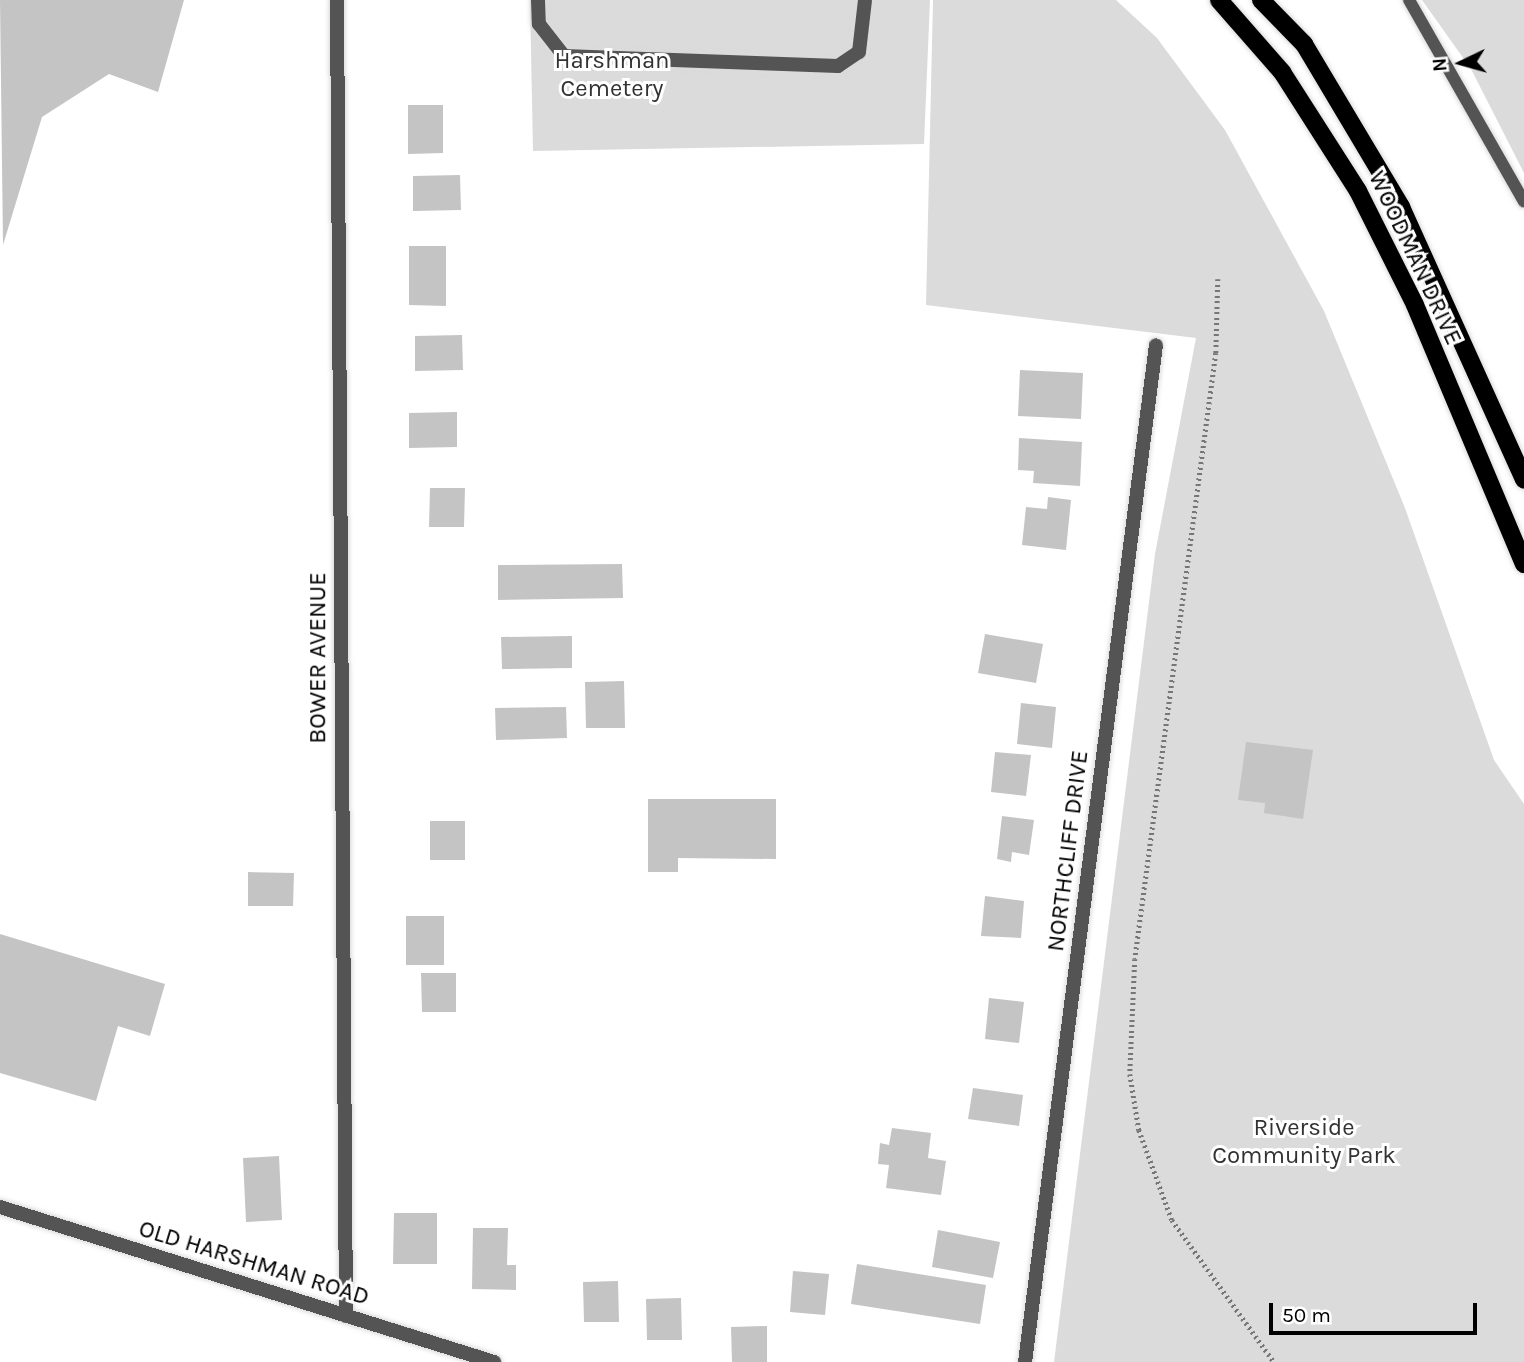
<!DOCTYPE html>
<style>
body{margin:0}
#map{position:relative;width:1524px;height:1362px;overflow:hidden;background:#fff;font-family:Karla,sans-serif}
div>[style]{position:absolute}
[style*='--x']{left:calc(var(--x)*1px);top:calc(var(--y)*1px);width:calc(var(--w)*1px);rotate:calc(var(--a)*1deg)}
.green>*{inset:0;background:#dbdbdb}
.building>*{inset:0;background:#c4c4c4}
.path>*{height:4.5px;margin-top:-2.25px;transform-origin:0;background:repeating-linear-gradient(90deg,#767676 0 2px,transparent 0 5.5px)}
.roads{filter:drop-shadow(0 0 2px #dbdbdb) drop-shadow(0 0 2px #dbdbdb)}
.service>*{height:12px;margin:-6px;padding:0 6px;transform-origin:6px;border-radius:6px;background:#545454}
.minor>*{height:14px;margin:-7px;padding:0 7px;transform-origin:7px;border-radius:7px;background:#545454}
.tertiary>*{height:14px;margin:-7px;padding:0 7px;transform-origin:7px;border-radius:7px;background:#545454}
.primary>*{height:18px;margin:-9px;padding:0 9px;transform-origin:9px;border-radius:9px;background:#000}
span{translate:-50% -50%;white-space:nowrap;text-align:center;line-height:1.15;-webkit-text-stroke:6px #fff;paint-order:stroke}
.park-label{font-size:24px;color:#323232}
.street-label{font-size:24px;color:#000}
.north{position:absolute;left:1426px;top:28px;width:70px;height:70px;-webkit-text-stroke:5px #fff;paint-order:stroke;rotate:265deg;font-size:19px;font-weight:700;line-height:28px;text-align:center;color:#000}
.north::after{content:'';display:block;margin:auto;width:24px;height:32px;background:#000;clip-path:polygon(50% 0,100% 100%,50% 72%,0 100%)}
.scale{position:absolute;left:1269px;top:1303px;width:208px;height:32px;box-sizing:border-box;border:4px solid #000;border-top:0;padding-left:9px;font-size:21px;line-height:24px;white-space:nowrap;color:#000;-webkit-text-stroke:5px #fff;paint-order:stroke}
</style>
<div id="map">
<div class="green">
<div style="clip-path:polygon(530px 0,930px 0,924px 144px,533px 151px)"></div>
<div style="clip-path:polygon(933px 0,1116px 0,1157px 38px,1225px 130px,1324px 311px,1405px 508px,1494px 760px,1524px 804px,1524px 1362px,1054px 1362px,1155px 554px,1196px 338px,926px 305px)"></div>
<div style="clip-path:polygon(1422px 0,1524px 0,1524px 173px,1471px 69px)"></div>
</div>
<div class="building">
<div style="clip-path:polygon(0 0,184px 0,158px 92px,109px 74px,42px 117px,3px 245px)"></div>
<div style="clip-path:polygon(408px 105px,443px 105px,443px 153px,408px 154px)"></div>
<div style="clip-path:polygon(460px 175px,461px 210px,413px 211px,413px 176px)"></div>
<div style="clip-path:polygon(409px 246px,446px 246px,446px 306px,409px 305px)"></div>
<div style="clip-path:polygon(462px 335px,463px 370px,415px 371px,415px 336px)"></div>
<div style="clip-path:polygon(1020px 370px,1083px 373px,1081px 419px,1018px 416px)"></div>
<div style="clip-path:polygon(457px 412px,457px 447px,409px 448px,409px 413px)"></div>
<div style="clip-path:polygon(1019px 438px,1082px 442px,1080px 486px,1033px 483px,1034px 471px,1018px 470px)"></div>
<div style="clip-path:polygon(430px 488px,465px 488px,464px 527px,429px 527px)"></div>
<div style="clip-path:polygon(1048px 497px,1071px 500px,1066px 550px,1022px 545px,1026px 507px,1047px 509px)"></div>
<div style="clip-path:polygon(622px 564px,623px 598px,498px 600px,498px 565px)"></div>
<div style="clip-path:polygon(985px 634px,1043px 644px,1036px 683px,978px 673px)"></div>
<div style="clip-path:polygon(572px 636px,572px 668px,502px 669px,501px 637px)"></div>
<div style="clip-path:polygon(624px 681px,625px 728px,586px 728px,585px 682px)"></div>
<div style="clip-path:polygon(1021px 703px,1056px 707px,1052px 748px,1017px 744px)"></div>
<div style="clip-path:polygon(566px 707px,567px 738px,496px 740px,495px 708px)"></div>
<div style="clip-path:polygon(1246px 742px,1313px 750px,1303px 819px,1264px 813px,1265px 803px,1238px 800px)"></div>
<div style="clip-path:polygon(995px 752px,1031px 755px,1026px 796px,991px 792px)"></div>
<div style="clip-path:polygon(648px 799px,776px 799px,776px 859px,678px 858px,678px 872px,648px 872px)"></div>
<div style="clip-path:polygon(1002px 816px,1034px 820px,1029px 855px,1012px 852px,1011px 862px,997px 859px)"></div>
<div style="clip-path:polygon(430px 821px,465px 821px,465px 860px,430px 860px)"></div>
<div style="clip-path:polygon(248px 872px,294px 873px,293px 906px,248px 906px)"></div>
<div style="clip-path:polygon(985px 896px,1024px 901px,1021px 938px,981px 936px)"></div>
<div style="clip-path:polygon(406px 916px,444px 916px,444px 965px,406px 965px)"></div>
<div style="clip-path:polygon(0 934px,165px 984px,150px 1036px,118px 1026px,96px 1101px,0 1073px)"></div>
<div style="clip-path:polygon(421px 973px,456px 973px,456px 1012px,422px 1012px)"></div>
<div style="clip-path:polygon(989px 998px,1024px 1002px,1019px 1043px,985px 1039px)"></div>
<div style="clip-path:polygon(973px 1088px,1023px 1095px,1019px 1126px,968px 1119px)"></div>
<div style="clip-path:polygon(892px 1128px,931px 1133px,928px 1158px,946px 1161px,941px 1195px,886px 1188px,889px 1165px,878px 1164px,880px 1143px,889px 1145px)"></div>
<div style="clip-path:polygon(279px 1156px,282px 1220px,246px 1222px,243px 1158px)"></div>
<div style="clip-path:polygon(394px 1213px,437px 1213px,437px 1264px,393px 1264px)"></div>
<div style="clip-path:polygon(473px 1228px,508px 1228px,507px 1265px,516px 1265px,516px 1290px,472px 1289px)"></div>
<div style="clip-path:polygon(938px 1230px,1000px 1242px,993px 1278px,932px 1267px)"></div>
<div style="clip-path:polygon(857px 1264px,986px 1285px,980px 1324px,851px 1304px)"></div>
<div style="clip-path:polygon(793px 1271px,829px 1274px,825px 1315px,790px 1312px)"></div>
<div style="clip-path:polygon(618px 1281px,619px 1322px,584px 1322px,583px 1282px)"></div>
<div style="clip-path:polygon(681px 1298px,682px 1340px,647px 1340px,646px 1299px)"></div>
<div style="clip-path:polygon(767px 1326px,767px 1362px,732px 1362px,731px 1327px)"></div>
</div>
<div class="path">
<div style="--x:1218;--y:279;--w:74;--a:91.5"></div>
<div style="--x:1216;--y:353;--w:611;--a:97.61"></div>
<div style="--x:1135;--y:959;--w:115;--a:92.5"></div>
<div style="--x:1130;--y:1074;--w:57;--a:80.9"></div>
<div style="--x:1139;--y:1130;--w:96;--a:69.9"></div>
<div style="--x:1172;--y:1220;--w:175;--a:54.3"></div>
</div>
<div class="roads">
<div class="service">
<div style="--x:1409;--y:0;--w:232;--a:60.3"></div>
</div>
<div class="minor">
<div style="--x:337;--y:0;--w:1316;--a:89.61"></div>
<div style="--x:538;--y:0;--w:24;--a:88"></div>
<div style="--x:539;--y:24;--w:41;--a:52"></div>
<div style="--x:564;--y:56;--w:274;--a:2.1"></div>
<div style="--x:838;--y:66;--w:25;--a:-34"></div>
<div style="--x:859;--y:52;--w:52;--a:-83.4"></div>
<div style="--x:1025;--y:1362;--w:1025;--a:-82.66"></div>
</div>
<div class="tertiary">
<div style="--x:0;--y:1207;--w:518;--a:17.42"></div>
</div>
<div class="primary">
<div style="--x:1219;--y:0;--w:96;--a:48.8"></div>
<div style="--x:1282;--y:72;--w:141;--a:57.4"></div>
<div style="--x:1358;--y:191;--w:127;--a:63.4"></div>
<div style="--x:1415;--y:305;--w:281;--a:67.2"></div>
<div style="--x:1261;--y:0;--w:62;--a:45.7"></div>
<div style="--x:1304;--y:44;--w:190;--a:59.2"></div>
<div style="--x:1401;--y:207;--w:299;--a:65.7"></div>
</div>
</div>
<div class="park-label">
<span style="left:612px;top:75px">Harshman<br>Cemetery</span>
<span style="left:1304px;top:1142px">Riverside<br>Community Park</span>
</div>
<div class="street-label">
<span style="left:1415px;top:258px;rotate:65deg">WOODMAN DRIVE</span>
<span style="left:318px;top:658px;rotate:-90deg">BOWER AVENUE</span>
<span style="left:1068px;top:851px;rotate:-83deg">NORTHCLIFF DRIVE</span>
<span style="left:254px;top:1263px;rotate:17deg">OLD HARSHMAN ROAD</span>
</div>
<div class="north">N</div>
<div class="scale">50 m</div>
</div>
